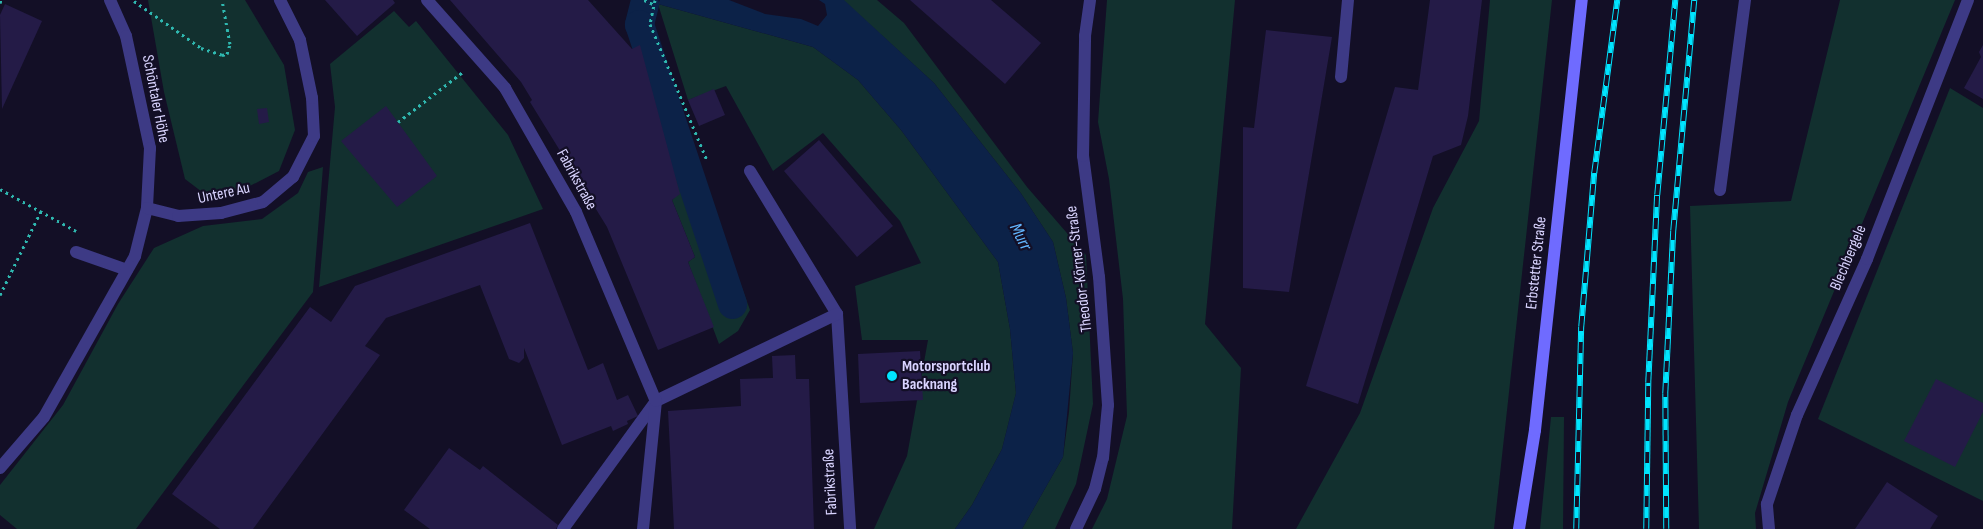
<!DOCTYPE html>
<meta charset="utf-8">
<style>
body{margin:0}
#map{position:relative;width:1983px;height:529px;overflow:hidden;background:#130f26;font-family:"Sofia Sans Condensed",sans-serif}
div>[style]{position:absolute}
[style*='--x']{left:calc(var(--x)*1px);top:calc(var(--y)*1px);width:calc(var(--w)*1px);rotate:calc(var(--a)*1deg)}
.green>*{inset:0;background:#12302f}
.water>*{inset:0;background:#0c2248}
.canal>*{height:29px;margin:-14.5px;padding:0 14.5px;transform-origin:14.5px;border-radius:14.5px;background:#0c2248}
.building>*{inset:0;background:#241b47}
.path>*{height:3px;margin-top:-1.5px;transform-origin:0;background:repeating-linear-gradient(90deg,#2fb8b0 0 2.5px,transparent 0 6.5px)}
.lane>*{height:12px;margin:-6px;padding:0 6px;transform-origin:6px;border-radius:6px;background:#3d3a85}
.street>*{height:12px;margin:-6px;padding:0 6px;transform-origin:6px;border-radius:6px;background:#3d3a85}
.secondary>*{height:12px;margin:-6px;padding:0 6px;transform-origin:6px;border-radius:6px;background:#6f6bff}
.rail>*{height:5.5px;margin-top:-2.75px;transform-origin:0;background:repeating-linear-gradient(90deg,#130f26 0 11px,#00e5ff 0 22px);box-sizing:border-box;border-block:1px solid #00e5ff}
.dots>*{width:14px;height:14px;translate:-50% -50%;box-sizing:border-box;border:2px solid #130f26;border-radius:50%}
span{translate:-50% -50%;white-space:nowrap;text-align:center;line-height:1.15;-webkit-text-stroke:4.5px #130f26;paint-order:stroke}
.street-label{font-size:16px;color:#d9d4ff}
.poi-label{font-size:16px;color:#d9d4ff;font-weight:700}
.left{translate:0 -50%;text-align:left}
.water-label{font-size:18px;color:#62b6ff;font-style:italic}
</style>
<div id="map">
<div class="green">
<div style="clip-path:polygon(148px 0,245px 0,284px 65px,295px 130px,279px 171px,246px 188px,206px 195px,185px 179px,164px 92px)"></div>
<div style="clip-path:polygon(843px 0,877px 0,904px 23px,1027px 187px,1086px 255px,1093px 404px,1076px 484px,1055px 529px,1022px 529px,1063px 457px,1069px 412px,1073px 353px,1066px 298px,1053px 242px,1020px 192px,934px 83px)"></div>
<div style="clip-path:polygon(1107px 0,1235px 0,1205px 324px,1241px 368px,1232px 529px,1092px 529px,1107px 499px,1127px 416px,1123px 299px,1109px 179px,1098px 122px)"></div>
<div style="clip-path:polygon(1490px 0,1552px 0,1494px 529px,1296px 529px,1360px 413px,1433px 208px,1479px 121px)"></div>
<div style="clip-path:polygon(1840px 0,1955px 0,1788px 402px,1755px 513px,1756px 529px,1699px 529px,1690px 206px,1791px 201px)"></div>
<div style="clip-path:polygon(658px 4px,813px 47px,858px 80px,901px 130px,998px 262px,1010px 329px,1016px 393px,1002px 449px,972px 505px,955px 529px,874px 529px,907px 456px,928px 340px,862px 340px,855px 286px,921px 263px,900px 221px,823px 133px,773px 171px,726px 86px,688px 100px)"></div>
<div style="clip-path:polygon(394px 11px,409px 27px,416px 21px,508px 135px,543px 209px,319px 287px,335px 107px,330px 64px)"></div>
<div style="clip-path:polygon(648px 25px,750px 310px,738px 331px,719px 344px,688px 262px,695px 257px,672px 200px,679px 193px,634px 31px)"></div>
<div style="clip-path:polygon(1950px 88px,1983px 108px,1983px 501px,1818px 419px)"></div>
<div style="clip-path:polygon(323px 167px,313px 292px,136px 529px,17px 529px,0 515px,0 485px,63px 405px,118px 304px,154px 248px,203px 226px,262px 219px,298px 193px,308px 172px)"></div>
<div style="clip-path:polygon(1551px 417px,1564px 417px,1563px 529px,1540px 529px)"></div>
</div>
<div class="water">
<div style="clip-path:polygon(660px 0,729px 0,765px 14px,801px 19px,818px 26px,827px 15px,825px 4px,819px 0,844px 0,934px 83px,1020px 192px,1053px 242px,1066px 298px,1073px 353px,1063px 457px,1022px 529px,955px 529px,972px 505px,1002px 449px,1016px 393px,1010px 329px,998px 262px,901px 130px,858px 80px,813px 47px,658px 4px)"></div>
</div>
<div class="canal">
<div style="--x:644;--y:4;--w:21;--a:104"></div>
<div style="--x:639;--y:24;--w:295;--a:71.6"></div>
</div>
<div class="building">
<div style="clip-path:polygon(325px 0,393px 0,395px 3px,357px 36px)"></div>
<div style="clip-path:polygon(450px 0,588px 0,632px 49px,640px 45px,680px 194px,672px 200px,695px 257px,688px 262px,714px 327px,658px 350px,607px 227px,530px 102px,532px 100px,521px 82px)"></div>
<div style="clip-path:polygon(910px 0,991px 0,1041px 43px,1005px 84px)"></div>
<div style="clip-path:polygon(1430px 0,1482px 0,1468px 116px,1461px 145px,1433px 156px,1358px 404px,1306px 386px,1395px 87px,1418px 90px)"></div>
<div style="clip-path:polygon(5px 4px,42px 21px,2px 109px,0 15px)"></div>
<div style="clip-path:polygon(1266px 30px,1332px 37px,1289px 292px,1243px 288px,1243px 127px,1254px 128px)"></div>
<div style="clip-path:polygon(1983px 45px,1983px 99px,1964px 88px,1981px 57px,1979px 52px)"></div>
<div style="clip-path:polygon(714px 89px,725px 115px,699px 126px,688px 100px)"></div>
<div style="clip-path:polygon(386px 106px,437px 176px,397px 207px,341px 141px)"></div>
<div style="clip-path:polygon(267px 108px,269px 122px,259px 124px,257px 109px)"></div>
<div style="clip-path:polygon(819px 140px,893px 226px,857px 257px,784px 171px)"></div>
<div style="clip-path:polygon(530px 223px,588px 370px,603px 363px,617px 400px,628px 395px,638px 416px,627px 421px,628px 424px,613px 431px,611px 426px,562px 445px,524px 348px,524px 358px,519px 363px,509px 359px,480px 285px,386px 318px,365px 346px,380px 355px,253px 529px,220px 529px,172px 494px,310px 307px,331px 322px,355px 286px)"></div>
<div style="clip-path:polygon(920px 351px,923px 400px,860px 403px,858px 354px)"></div>
<div style="clip-path:polygon(795px 355px,796px 379px,809px 379px,814px 529px,674px 529px,668px 411px,741px 406px,740px 379px,773px 378px,772px 356px)"></div>
<div style="clip-path:polygon(1936px 379px,1983px 403px,1983px 412px,1955px 467px,1904px 441px)"></div>
<div style="clip-path:polygon(449px 448px,480px 470px,483px 466px,558px 525px,556px 529px,430px 529px,404px 510px)"></div>
<div style="clip-path:polygon(1887px 482px,1938px 516px,1930px 529px,1855px 529px)"></div>
</div>
<div class="path">
<div style="--x:644;--y:0;--w:10;--a:24"></div>
<div style="--x:655;--y:0;--w:25;--a:102"></div>
<div style="--x:650;--y:24;--w:147;--a:67.3"></div>
<div style="--x:134;--y:1;--w:82;--a:35"></div>
<div style="--x:201;--y:48;--w:22;--a:18"></div>
<div style="--x:222;--y:55;--w:5;--a:-11"></div>
<div style="--x:227;--y:54;--w:10;--a:-73"></div>
<div style="--x:230;--y:44;--w:45;--a:-100.3"></div>
<div style="--x:0;--y:3;--w:3;--a:-72"></div>
<div style="--x:398;--y:122;--w:83;--a:-37.7"></div>
<div style="--x:0;--y:189;--w:87;--a:28.9"></div>
<div style="--x:0;--y:295;--w:93;--a:-64"></div>
</div>
<div class="lane">
<div style="--x:1341;--y:77;--w:77;--a:-84.8"></div>
<div style="--x:750;--y:171;--w:167;--a:58.7"></div>
<div style="--x:837;--y:314;--w:215;--a:86.5"></div>
<div style="--x:1720;--y:190;--w:192;--a:-82.5"></div>
<div style="--x:76;--y:252;--w:54;--a:19.4"></div>
<div style="--x:563;--y:529;--w:158;--a:-54"></div>
<div style="--x:656;--y:401;--w:201;--a:-25.7"></div>
<div style="--x:643;--y:529;--w:129;--a:-84.2"></div>
</div>
<div class="street">
<div style="--x:110;--y:0;--w:39;--a:66"></div>
<div style="--x:126;--y:36;--w:115;--a:77.9"></div>
<div style="--x:150;--y:148;--w:60;--a:92.9"></div>
<div style="--x:427;--y:0;--w:118;--a:48.4"></div>
<div style="--x:505;--y:88;--w:143;--a:60.2"></div>
<div style="--x:576;--y:212;--w:205;--a:67.1"></div>
<div style="--x:0;--y:468;--w:67;--a:-49.2"></div>
<div style="--x:44;--y:417;--w:185;--a:-60.5"></div>
<div style="--x:135;--y:256;--w:49;--a:-76"></div>
<div style="--x:147;--y:208;--w:32;--a:14"></div>
<div style="--x:178;--y:216;--w:43;--a:-4"></div>
<div style="--x:221;--y:213;--w:43;--a:-14.7"></div>
<div style="--x:263;--y:202;--w:39;--a:-40"></div>
<div style="--x:293;--y:177;--w:46;--a:-62.9"></div>
<div style="--x:314;--y:136;--w:38;--a:-93"></div>
<div style="--x:312;--y:98;--w:59;--a:-101.7"></div>
<div style="--x:300;--y:40;--w:45;--a:-116.6"></div>
<div style="--x:1076;--y:529;--w:44;--a:-64.6"></div>
<div style="--x:1095;--y:489;--w:32;--a:-76"></div>
<div style="--x:1103;--y:458;--w:53;--a:-84.6"></div>
<div style="--x:1108;--y:405;--w:128;--a:-94"></div>
<div style="--x:1099;--y:277;--w:122;--a:-97.5"></div>
<div style="--x:1083;--y:156;--w:120;--a:-89"></div>
<div style="--x:1085;--y:36;--w:36;--a:-82"></div>
<div style="--x:1769;--y:529;--w:25;--a:-95"></div>
<div style="--x:1767;--y:504;--w:94;--a:-71.4"></div>
<div style="--x:1797;--y:415;--w:171;--a:-65.8"></div>
<div style="--x:1867;--y:259;--w:278;--a:-68.7"></div>
</div>
<div class="secondary">
<div style="--x:1519;--y:529;--w:100;--a:-80.8"></div>
<div style="--x:1535;--y:430;--w:433;--a:-83.8"></div>
</div>
<div class="rail">
<div style="--x:1576;--y:529;--w:202;--a:-88.6"></div>
<div style="--x:1581;--y:327;--w:155;--a:-85.2"></div>
<div style="--x:1594;--y:173;--w:175;--a:-82.4"></div>
<div style="--x:1646;--y:529;--w:146;--a:-89.2"></div>
<div style="--x:1648;--y:383;--w:188;--a:-87.3"></div>
<div style="--x:1657;--y:195;--w:196;--a:-84.7"></div>
<div style="--x:1666;--y:529;--w:135;--a:-90.4"></div>
<div style="--x:1665;--y:394;--w:163;--a:-87.2"></div>
<div style="--x:1673;--y:231;--w:232;--a:-84.8"></div>
</div>
<div class="dots">
<div style="left:892px;top:376px;background:#00e5ff"></div>
</div>
<div class="street-label">
<span style="left:155px;top:99px;rotate:79deg">Schöntaler Höhe</span>
<span style="left:576px;top:180px;rotate:61deg">Fabrikstraße</span>
<span style="left:224px;top:194px;rotate:-12deg">Untere Au</span>
<span style="left:1849px;top:258px;rotate:-67deg">Blechbergele</span>
<span style="left:1537px;top:263px;rotate:-84deg">Erbstetter Straße</span>
<span style="left:1080px;top:269px;rotate:-97deg">Theodor-Körner-Straße</span>
<span style="left:831px;top:482px;rotate:-93deg">Fabrikstraße</span>
</div>
<div class="poi-label">
<span class="left" style="left:902px;top:376px">Motorsportclub<br>Backnang</span>
</div>
<div class="water-label">
<span style="left:1020px;top:237px;rotate:63deg">Murr</span>
</div>
</div>
